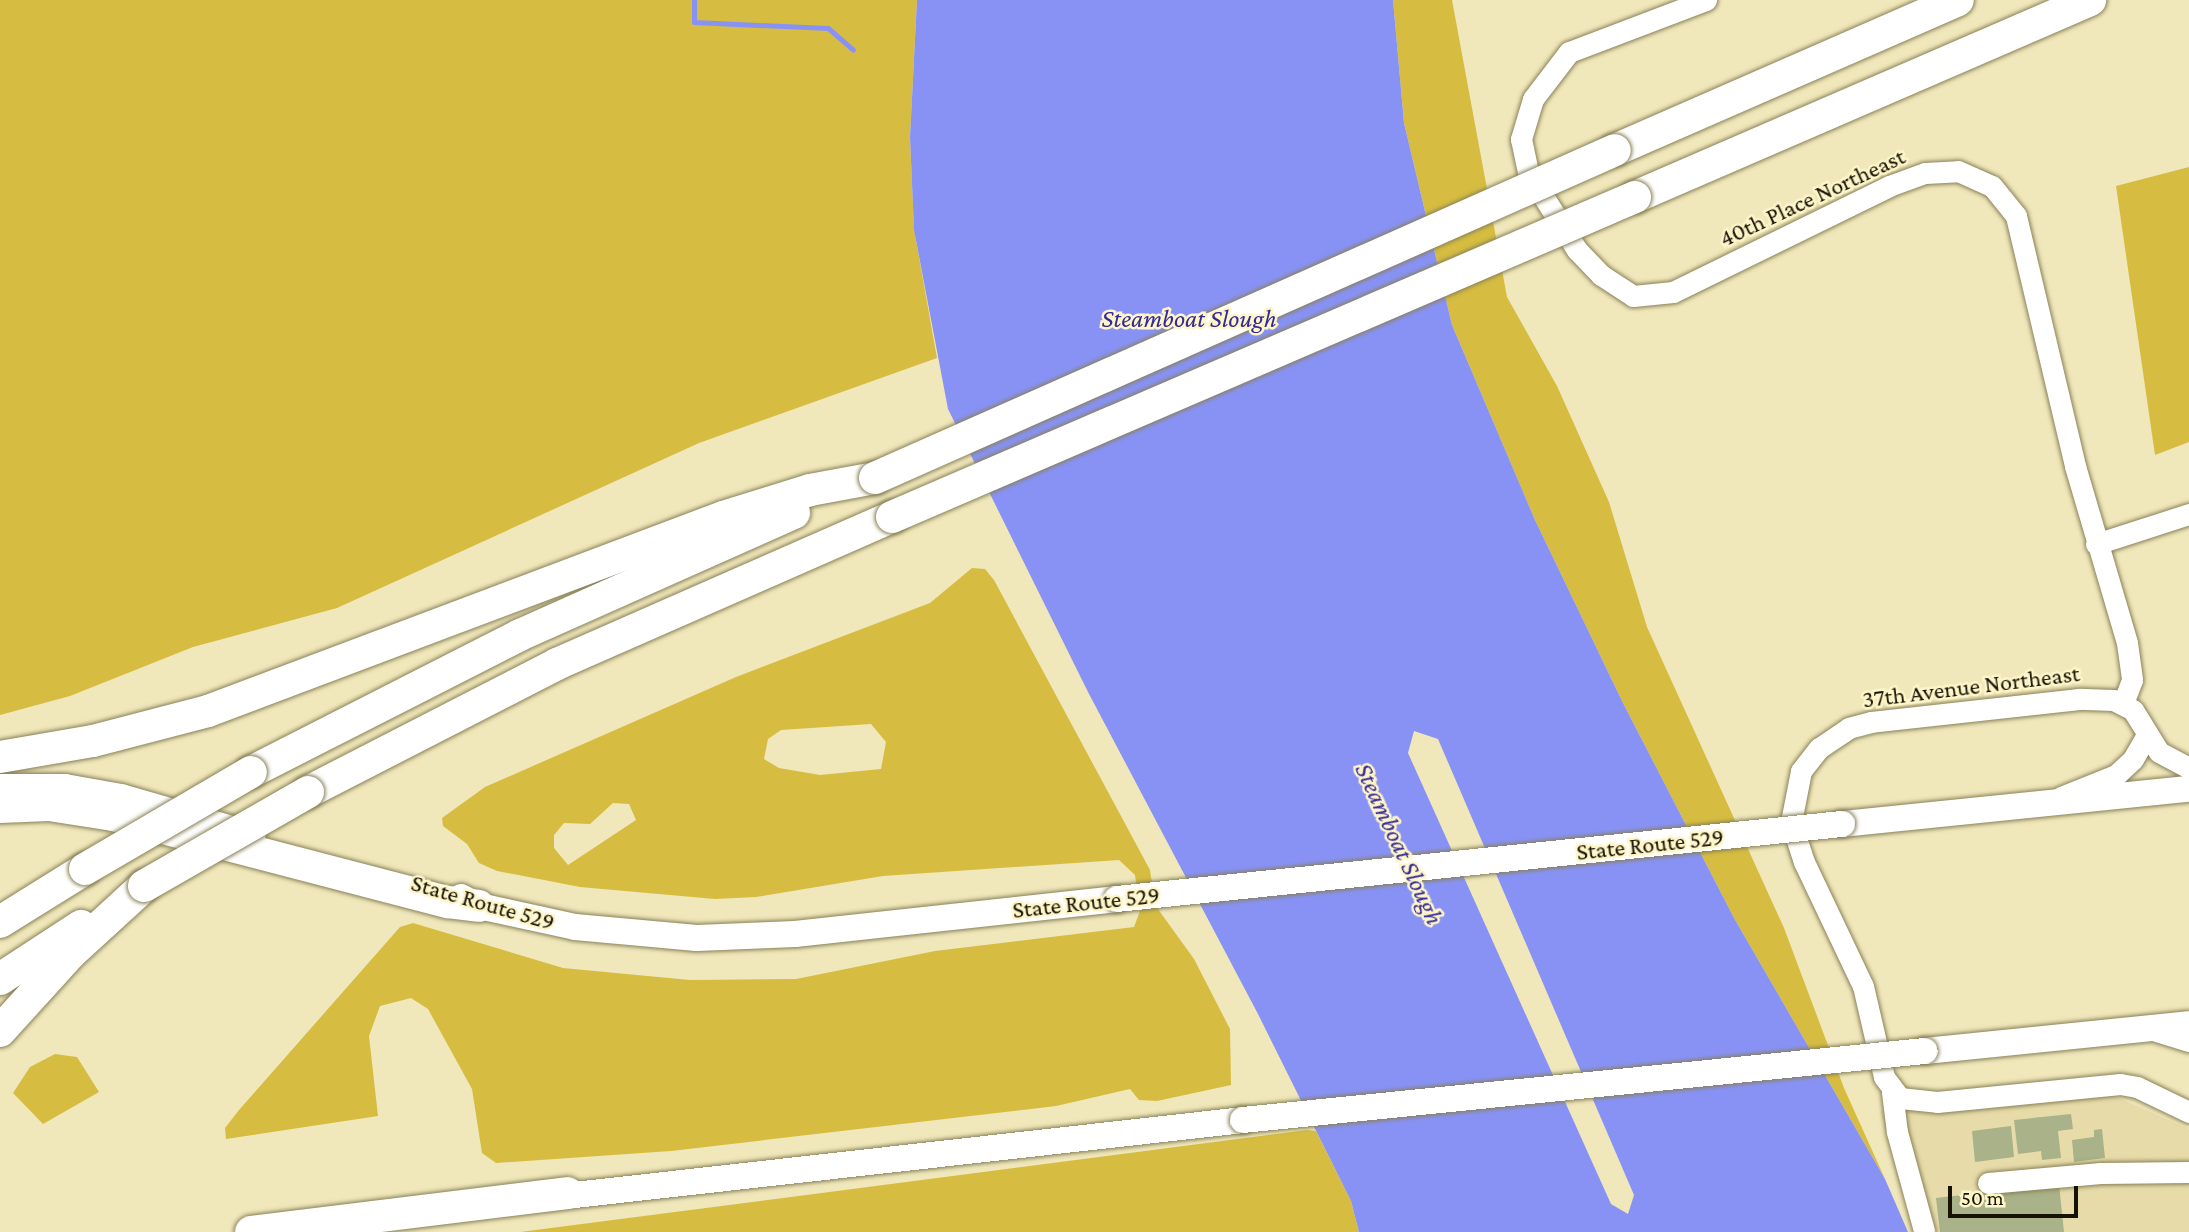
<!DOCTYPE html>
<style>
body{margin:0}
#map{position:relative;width:2189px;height:1232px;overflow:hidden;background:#f0e7bb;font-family:"Crimson Pro",serif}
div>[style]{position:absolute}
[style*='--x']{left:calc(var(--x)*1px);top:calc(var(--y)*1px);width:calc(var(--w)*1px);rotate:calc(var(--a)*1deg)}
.built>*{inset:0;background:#e7dca9}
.green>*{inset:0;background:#d6bd41}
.water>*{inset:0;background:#8892f5}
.pier>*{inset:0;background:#f0e7bb}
.stream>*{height:5px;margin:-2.5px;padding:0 2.5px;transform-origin:2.5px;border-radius:2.5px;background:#8892f5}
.building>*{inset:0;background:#a9b288}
.roads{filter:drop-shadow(0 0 2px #898158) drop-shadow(0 0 2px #898158)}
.minor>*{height:21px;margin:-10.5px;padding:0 10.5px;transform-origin:10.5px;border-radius:10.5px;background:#fff}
.major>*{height:26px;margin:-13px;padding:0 13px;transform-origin:13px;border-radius:13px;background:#fff}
.highway>*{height:32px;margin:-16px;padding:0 16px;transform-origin:16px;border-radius:16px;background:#fff}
.bridges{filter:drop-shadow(0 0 2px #898158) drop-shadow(0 0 2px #898158)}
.major-bridge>*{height:26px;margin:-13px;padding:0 13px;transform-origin:13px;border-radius:13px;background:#fff}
.highway-bridge>*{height:32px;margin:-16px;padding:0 16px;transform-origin:16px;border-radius:16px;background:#fff}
span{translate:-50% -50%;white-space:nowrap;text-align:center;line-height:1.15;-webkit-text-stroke:5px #fef5c8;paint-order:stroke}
.street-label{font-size:24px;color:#161204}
.water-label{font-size:26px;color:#33299a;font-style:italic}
.scale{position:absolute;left:1948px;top:1186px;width:130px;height:32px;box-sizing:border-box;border:4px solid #161204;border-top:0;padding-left:9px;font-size:21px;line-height:24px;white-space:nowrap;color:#161204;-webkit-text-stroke:5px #fef5c8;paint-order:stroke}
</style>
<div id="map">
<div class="built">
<div style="clip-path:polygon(2107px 1093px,2189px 1129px,2189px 1232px,1915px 1232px,1880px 1111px)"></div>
</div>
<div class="green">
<div style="clip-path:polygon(0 0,917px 0,910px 137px,914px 229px,937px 358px,699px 443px,337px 608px,193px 647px,70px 696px,0 715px)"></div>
<div style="clip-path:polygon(1393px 0,1452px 0,1507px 297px,1557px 386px,1609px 502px,1647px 627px,1784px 928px,1844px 1088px,1885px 1179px,1734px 918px,1623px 703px,1535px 520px,1452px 325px,1404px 123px)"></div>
<div style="clip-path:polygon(2189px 167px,2189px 442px,2155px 455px,2116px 186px)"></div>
<div style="clip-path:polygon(evenodd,972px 568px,985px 569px,994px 580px,1150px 870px,1155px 905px,1194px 959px,1230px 1029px,1231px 1085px,1157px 1101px,1139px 1100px,1130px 1089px,1056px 1106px,671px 1151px,496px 1163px,482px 1153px,472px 1089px,428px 1009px,411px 998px,380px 1006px,369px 1036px,378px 1116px,226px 1139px,225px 1128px,239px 1110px,400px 927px,413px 923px,563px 968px,690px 980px,796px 979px,935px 951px,1134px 927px,1140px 911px,1135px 875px,1119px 860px,883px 876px,756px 897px,715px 899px,580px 887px,497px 871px,479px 863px,467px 844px,443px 826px,442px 818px,485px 787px,736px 677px,930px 603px,972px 568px,871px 724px,886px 742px,881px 769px,820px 775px,779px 768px,764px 759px,768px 739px,781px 730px,871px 724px,972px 568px,613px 803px,629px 804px,636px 820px,568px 865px,554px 848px,554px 835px,564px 823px,590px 824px,613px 803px)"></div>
<div style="clip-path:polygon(55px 1054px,77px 1057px,99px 1092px,43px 1124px,13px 1093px,30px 1067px)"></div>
<div style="clip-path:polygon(1307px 1130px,1316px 1131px,1351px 1201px,1359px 1232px,520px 1232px)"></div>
</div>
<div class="water">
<div style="clip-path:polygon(917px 0,1393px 0,1404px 123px,1452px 325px,1535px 520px,1623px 703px,1734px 918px,1885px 1179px,1908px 1232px,1359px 1232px,1351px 1201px,1258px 1014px,1088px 692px,948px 409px,914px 230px,910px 137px)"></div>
</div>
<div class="pier">
<div style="clip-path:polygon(1414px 731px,1438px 739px,1634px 1195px,1628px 1214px,1611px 1204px,1408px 753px)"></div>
</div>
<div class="stream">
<div style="--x:694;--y:0;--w:22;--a:90"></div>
<div style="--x:694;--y:22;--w:134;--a:2.6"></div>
<div style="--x:828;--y:28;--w:33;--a:41"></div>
</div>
<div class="building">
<div style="clip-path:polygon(2071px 1114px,2073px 1129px,2058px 1131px,2061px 1158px,2042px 1160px,2041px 1151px,2018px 1154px,2014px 1120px)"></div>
<div style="clip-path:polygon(2011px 1126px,2014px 1157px,1975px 1162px,1972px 1131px)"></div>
<div style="clip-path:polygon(2102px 1129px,2105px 1158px,2074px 1162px,2072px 1140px,2094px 1137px,2094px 1130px)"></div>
<div style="clip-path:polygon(2059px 1184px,2064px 1232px,1940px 1232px,1936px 1198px)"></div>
</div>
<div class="roads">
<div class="minor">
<div style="--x:1706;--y:0;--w:147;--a:159.2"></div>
<div style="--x:1569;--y:52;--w:59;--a:127.5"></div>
<div style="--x:1533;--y:99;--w:42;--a:106.7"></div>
<div style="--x:1521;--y:139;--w:34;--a:78"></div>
<div style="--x:1528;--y:172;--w:92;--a:57.9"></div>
<div style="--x:1577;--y:250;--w:35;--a:46"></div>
<div style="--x:1601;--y:275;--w:38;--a:33"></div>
<div style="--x:1633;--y:296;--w:40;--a:-5.7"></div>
<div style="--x:1673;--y:292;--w:241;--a:-26.1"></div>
<div style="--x:1889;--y:186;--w:38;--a:-20"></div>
<div style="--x:1925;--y:173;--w:33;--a:-3"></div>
<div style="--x:1958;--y:171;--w:37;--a:24"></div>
<div style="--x:1992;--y:186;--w:38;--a:51"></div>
<div style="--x:2016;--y:216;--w:257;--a:76.7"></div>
<div style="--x:2075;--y:466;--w:184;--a:73.6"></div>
<div style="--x:2127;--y:643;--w:37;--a:82"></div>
<div style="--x:2132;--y:680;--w:25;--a:111"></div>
<div style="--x:2096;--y:544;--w:98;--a:-17.9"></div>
<div style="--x:2189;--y:768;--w:34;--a:-152"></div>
<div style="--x:2159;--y:752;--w:49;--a:-121.8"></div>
<div style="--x:2133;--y:710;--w:22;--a:-153"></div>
<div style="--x:2113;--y:700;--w:34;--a:-178"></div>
<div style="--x:2079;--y:699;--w:209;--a:173.7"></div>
<div style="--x:1871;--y:722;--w:23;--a:165"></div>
<div style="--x:1849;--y:728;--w:36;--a:146"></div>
<div style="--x:1819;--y:748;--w:29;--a:128"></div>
<div style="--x:1801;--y:771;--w:52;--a:101.1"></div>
<div style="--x:1791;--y:822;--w:42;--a:72"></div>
<div style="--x:1804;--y:862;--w:137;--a:64.6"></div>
<div style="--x:1863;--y:986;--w:93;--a:77"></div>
<div style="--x:1884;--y:1077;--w:26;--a:53"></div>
<div style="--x:1900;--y:1098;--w:37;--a:6"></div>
<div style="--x:1937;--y:1102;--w:184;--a:-5.6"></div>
<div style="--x:2120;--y:1084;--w:17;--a:10"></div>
<div style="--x:2137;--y:1087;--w:58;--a:25.7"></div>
<div style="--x:2061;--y:797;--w:59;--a:-21.8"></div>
<div style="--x:2116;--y:775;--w:23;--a:-43"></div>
<div style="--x:2133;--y:759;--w:28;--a:-60"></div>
<div style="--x:2153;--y:1030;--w:38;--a:17"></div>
<div style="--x:1892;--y:1092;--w:40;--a:82.9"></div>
<div style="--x:1897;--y:1132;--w:103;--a:74.7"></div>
<div style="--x:1988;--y:1183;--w:113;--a:-5.1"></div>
<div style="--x:2101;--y:1173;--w:88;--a:-0.7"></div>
</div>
<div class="major">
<div style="--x:0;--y:787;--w:65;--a:0"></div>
<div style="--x:65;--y:787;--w:57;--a:10.1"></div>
<div style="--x:121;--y:797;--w:137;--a:16.1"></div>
<div style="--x:1842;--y:824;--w:349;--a:-5.8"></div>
<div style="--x:461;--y:897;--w:20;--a:27"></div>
<div style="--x:479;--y:906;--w:98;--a:12.3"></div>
<div style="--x:575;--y:927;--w:122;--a:5.2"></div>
<div style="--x:697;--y:938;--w:98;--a:-2.3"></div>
<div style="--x:795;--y:934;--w:324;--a:-6.2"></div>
<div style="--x:1925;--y:1051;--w:265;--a:-5.8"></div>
<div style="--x:548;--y:1198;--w:699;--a:-6.4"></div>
</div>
<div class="highway">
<div style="--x:1615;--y:150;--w:374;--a:-23.6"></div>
<div style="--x:1635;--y:197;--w:496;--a:-23.4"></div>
<div style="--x:0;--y:757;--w:94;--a:-9.8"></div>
<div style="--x:93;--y:741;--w:119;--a:-14.6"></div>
<div style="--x:208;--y:711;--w:550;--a:-20.64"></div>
<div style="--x:723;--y:517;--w:91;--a:-17.2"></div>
<div style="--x:810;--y:490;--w:66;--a:-10.5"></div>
<div style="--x:251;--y:772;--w:302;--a:-27"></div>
<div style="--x:520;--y:635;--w:300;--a:-24"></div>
<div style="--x:308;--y:792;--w:280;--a:-27.2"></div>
<div style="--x:557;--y:664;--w:366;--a:-23.7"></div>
<div style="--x:0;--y:807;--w:49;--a:-2.3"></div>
<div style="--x:49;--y:805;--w:65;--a:8.9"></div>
<div style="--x:113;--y:815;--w:346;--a:14.6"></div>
<div style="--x:448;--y:902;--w:31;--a:7"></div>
<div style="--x:0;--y:922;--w:100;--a:-31.9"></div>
<div style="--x:0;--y:979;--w:97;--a:-33.2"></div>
<div style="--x:0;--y:1031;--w:105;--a:-47.7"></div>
<div style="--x:71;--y:953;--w:99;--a:-42.5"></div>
<div style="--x:251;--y:1232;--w:319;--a:-7"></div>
</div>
</div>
<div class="bridges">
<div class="major-bridge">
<div style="--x:1117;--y:899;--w:729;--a:-5.91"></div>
<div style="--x:1243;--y:1120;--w:685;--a:-5.78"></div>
</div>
<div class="highway-bridge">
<div style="--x:875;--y:478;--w:809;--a:-23.9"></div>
<div style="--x:892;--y:517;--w:809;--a:-23.3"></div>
<div style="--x:85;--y:869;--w:192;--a:-30.3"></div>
<div style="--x:144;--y:886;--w:189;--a:-29.8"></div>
</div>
</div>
<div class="street-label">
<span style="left:1812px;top:197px;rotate:-25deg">40th Place Northeast</span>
<span style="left:1971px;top:686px;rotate:-7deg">37th Avenue Northeast</span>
<span style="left:1650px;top:844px;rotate:-6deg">State Route 529</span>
<span style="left:483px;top:902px;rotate:16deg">State Route 529</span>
<span style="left:1086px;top:902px;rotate:-6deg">State Route 529</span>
</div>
<div class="water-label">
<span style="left:1189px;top:319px">Steamboat Slough</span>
<span style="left:1399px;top:844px;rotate:65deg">Steamboat Slough</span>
</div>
<div class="scale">50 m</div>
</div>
